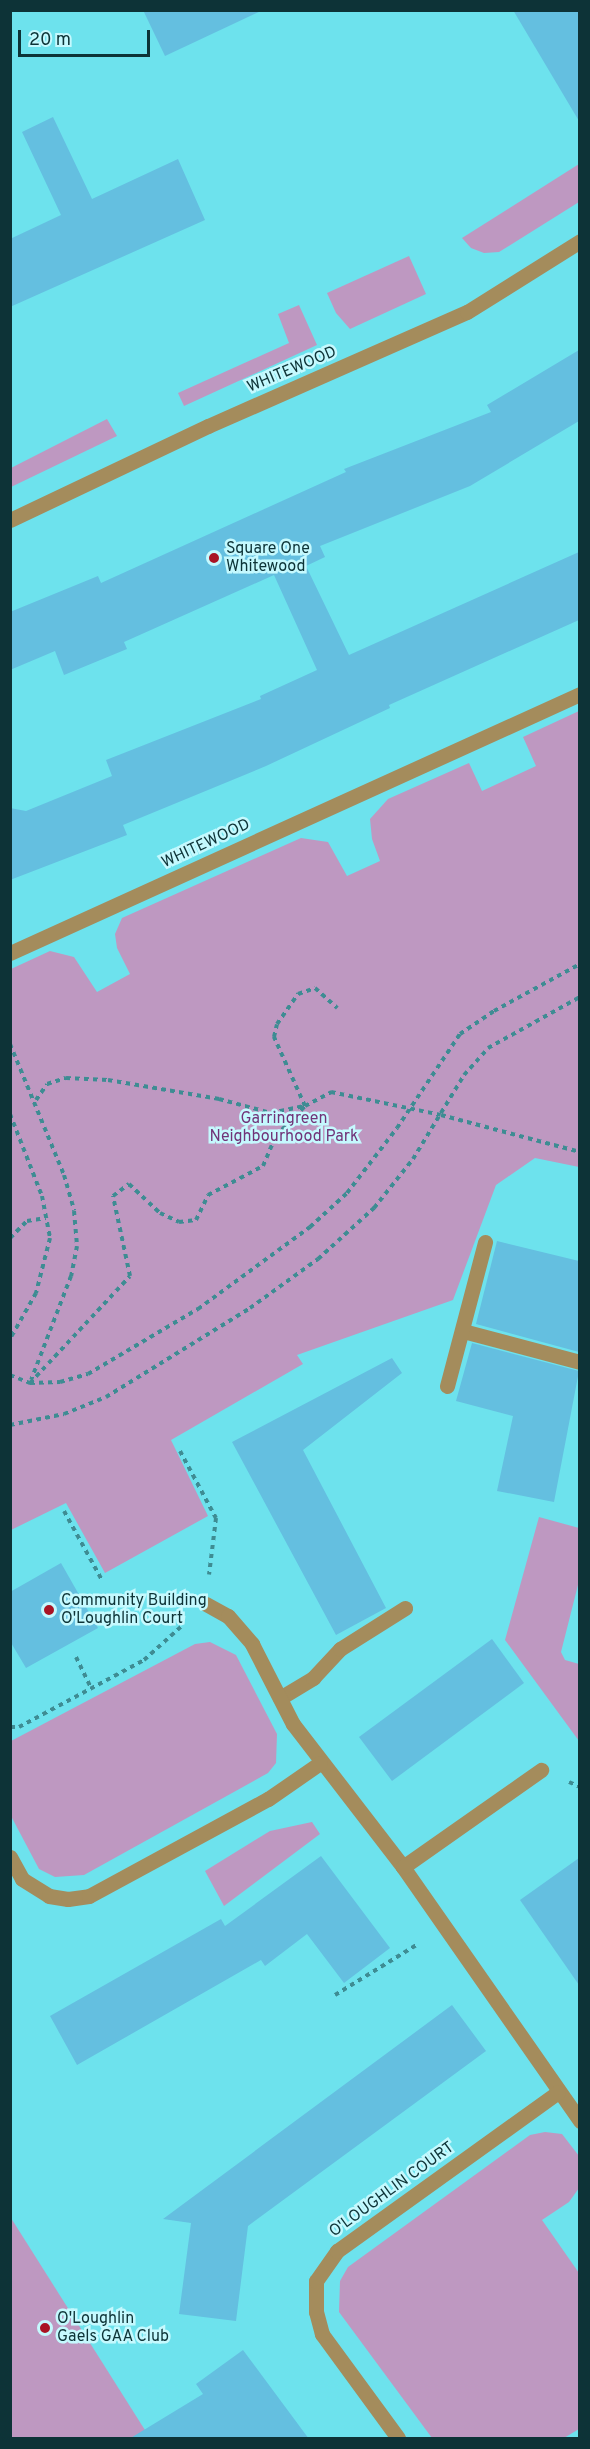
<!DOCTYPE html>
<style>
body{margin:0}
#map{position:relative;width:590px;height:2449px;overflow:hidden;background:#6de2ed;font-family:Overpass,sans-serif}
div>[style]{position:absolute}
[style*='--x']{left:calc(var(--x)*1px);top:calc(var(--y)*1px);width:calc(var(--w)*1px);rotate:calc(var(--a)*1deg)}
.green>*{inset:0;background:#be98c1}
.building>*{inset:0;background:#64bfe0}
.path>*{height:4px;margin-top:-2px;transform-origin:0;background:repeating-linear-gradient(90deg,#3e8c93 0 4.5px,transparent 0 9px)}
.lane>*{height:15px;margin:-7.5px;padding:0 7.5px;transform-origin:7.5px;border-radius:7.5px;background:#a48c5c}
.street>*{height:15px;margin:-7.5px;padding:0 7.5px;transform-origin:7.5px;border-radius:7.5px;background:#a48c5c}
.dots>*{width:16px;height:16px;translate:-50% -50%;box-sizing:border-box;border:3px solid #c5f9fe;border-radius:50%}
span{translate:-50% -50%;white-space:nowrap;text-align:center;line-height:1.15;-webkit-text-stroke:5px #c5f9fe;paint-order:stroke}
.street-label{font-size:16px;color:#0d3337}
.poi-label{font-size:16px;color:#0d3337}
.left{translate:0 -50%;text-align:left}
.park-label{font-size:16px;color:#713378}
.frame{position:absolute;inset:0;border:12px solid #0d3337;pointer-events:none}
.scale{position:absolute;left:18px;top:30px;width:132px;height:27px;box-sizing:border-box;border:3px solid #0d3337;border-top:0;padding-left:8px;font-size:18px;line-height:21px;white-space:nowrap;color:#0d3337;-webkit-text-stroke:4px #c5f9fe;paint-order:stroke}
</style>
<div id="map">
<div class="green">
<div style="clip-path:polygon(579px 164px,579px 202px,499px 252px,484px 253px,471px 248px,462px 238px)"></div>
<div style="clip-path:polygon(409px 256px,426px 294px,350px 329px,336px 313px,327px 293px)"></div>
<div style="clip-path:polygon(299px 305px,317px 345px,184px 406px,178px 393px,289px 343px,278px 314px)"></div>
<div style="clip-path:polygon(107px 419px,117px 436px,11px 487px,11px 468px)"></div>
<div style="clip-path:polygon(579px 711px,579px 1167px,535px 1158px,496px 1185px,453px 1300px,297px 1355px,303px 1364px,171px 1440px,208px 1516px,105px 1573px,66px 1503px,11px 1530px,11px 969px,50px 951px,74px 957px,97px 992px,130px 974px,117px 948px,115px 934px,122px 918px,301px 838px,328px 842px,347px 876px,380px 861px,372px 839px,370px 819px,388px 799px,469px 763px,482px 791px,536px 766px,523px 737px)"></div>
<div style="clip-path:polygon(539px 1517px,579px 1528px,579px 1581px,561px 1652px,565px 1660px,579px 1664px,579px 1741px,505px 1640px)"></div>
<div style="clip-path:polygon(210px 1642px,236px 1655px,277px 1734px,276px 1763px,268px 1773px,84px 1875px,55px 1877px,39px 1869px,11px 1816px,11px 1741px,195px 1644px)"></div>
<div style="clip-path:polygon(312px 1822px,320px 1834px,224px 1906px,205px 1871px,270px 1831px)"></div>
<div style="clip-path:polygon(545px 2132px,562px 2134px,579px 2156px,579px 2188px,569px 2202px,542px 2220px,579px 2273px,579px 2429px,564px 2438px,432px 2438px,339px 2312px,340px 2281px,348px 2267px,530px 2135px)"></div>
<div style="clip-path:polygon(11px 2218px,150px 2438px,11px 2438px)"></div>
</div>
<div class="building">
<div style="clip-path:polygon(143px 10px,263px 10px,165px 56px)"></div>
<div style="clip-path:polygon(513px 10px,579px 10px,579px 121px)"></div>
<div style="clip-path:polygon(53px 117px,92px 199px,178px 159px,205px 220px,10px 307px,10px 239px,61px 215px,22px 132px)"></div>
<div style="clip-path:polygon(579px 350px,579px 421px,470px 486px,320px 546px,325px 557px,306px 566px,349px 655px,579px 552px,579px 620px,389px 705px,390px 708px,266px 766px,123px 825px,127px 835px,10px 880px,10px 808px,26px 811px,112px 776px,106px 760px,261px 699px,260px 696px,317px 670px,274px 575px,124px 642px,127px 649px,64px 675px,55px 651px,10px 670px,10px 612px,98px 576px,101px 583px,346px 472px,344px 469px,491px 412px,487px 405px)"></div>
<div style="clip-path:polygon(497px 1241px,579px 1261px,579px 1352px,476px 1324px)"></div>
<div style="clip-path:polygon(472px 1343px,579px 1371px,554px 1502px,497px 1491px,513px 1416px,456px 1401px)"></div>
<div style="clip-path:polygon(392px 1358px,402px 1373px,303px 1450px,386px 1608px,336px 1635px,232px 1442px)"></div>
<div style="clip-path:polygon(61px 1563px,98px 1628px,26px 1668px,10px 1641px,10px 1592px)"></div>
<div style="clip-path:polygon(492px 1639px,524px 1683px,392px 1781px,359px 1737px)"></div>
<div style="clip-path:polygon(321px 1856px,390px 1948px,344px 1983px,307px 1934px,265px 1966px,261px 1960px,77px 2065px,50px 2016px,221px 1919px,225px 1926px)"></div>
<div style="clip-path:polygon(579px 1858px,579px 1985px,520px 1900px)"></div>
<div style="clip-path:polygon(452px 2005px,486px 2051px,248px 2226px,236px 2321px,179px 2314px,191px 2223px,163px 2219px)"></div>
<div style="clip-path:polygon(243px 2350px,309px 2439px,129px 2439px,203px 2394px,196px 2384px)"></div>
</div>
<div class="path">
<div style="--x:10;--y:1044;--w:142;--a:67.6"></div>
<div style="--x:64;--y:1175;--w:37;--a:74"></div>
<div style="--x:74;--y:1211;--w:35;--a:85"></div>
<div style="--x:77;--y:1246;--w:31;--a:101"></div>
<div style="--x:71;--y:1276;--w:111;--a:111"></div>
<div style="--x:36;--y:1100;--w:19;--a:-55"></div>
<div style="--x:47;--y:1084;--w:20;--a:-18"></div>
<div style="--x:66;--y:1078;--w:42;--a:2.7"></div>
<div style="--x:108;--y:1080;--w:113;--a:9.7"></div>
<div style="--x:219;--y:1099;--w:54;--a:15.1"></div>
<div style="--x:271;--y:1113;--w:35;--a:-12"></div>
<div style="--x:305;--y:1106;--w:30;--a:-28"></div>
<div style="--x:331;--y:1092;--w:112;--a:11.8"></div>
<div style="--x:441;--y:1115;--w:144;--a:14.9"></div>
<div style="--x:10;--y:1114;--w:88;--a:68.7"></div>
<div style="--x:42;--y:1196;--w:43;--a:79.2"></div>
<div style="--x:50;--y:1238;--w:57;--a:104.3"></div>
<div style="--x:36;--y:1293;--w:53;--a:119.5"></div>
<div style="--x:10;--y:1238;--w:24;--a:-45"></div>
<div style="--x:27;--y:1221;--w:19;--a:-9"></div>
<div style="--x:10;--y:1375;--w:22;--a:22"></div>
<div style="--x:30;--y:1383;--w:30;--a:-2"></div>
<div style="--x:60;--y:1382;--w:29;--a:-16"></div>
<div style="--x:88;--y:1374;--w:128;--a:-30.6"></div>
<div style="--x:198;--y:1309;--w:139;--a:-36.2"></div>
<div style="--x:310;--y:1227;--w:50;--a:-42.6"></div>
<div style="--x:347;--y:1193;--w:82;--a:-52.4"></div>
<div style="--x:397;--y:1128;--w:113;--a:-56.2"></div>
<div style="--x:460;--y:1034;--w:41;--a:-34.1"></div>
<div style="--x:494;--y:1011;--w:98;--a:-28.7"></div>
<div style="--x:30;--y:1383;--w:146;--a:-46.9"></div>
<div style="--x:130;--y:1276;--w:82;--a:-102"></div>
<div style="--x:113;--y:1196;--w:20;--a:-37"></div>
<div style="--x:129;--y:1184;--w:42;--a:43.1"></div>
<div style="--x:160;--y:1213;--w:21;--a:25"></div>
<div style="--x:179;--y:1222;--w:17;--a:-7"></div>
<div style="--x:196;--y:1220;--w:28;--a:-64"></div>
<div style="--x:208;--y:1195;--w:62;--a:-27.8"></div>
<div style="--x:263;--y:1166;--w:33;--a:-67"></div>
<div style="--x:276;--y:1136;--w:42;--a:-46"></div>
<div style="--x:305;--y:1106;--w:76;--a:-114.2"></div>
<div style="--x:274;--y:1037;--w:13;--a:-77"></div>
<div style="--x:277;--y:1024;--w:37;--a:-55"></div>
<div style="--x:298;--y:994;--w:18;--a:-19"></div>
<div style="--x:315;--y:988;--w:30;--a:42"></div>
<div style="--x:10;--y:1425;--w:55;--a:-11.5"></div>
<div style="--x:64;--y:1414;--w:45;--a:-22"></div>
<div style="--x:106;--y:1397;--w:169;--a:-31.7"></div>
<div style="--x:250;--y:1308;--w:84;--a:-35.8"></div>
<div style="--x:318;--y:1259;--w:76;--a:-42.3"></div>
<div style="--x:374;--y:1208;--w:63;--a:-51.5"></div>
<div style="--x:413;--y:1159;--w:98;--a:-58.7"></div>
<div style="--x:464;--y:1075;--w:36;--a:-48"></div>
<div style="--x:488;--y:1048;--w:105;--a:-29"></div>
<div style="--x:180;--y:1451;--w:76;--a:61.8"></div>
<div style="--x:216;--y:1518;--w:57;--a:97"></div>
<div style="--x:64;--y:1511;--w:79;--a:61.2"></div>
<div style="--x:76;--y:1657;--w:34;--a:64"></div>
<div style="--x:10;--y:1727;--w:9;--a:0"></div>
<div style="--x:19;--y:1727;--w:142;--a:-28.2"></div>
<div style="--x:144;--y:1660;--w:54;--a:-42"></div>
<div style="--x:569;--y:1782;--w:12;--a:24"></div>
<div style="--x:335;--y:1995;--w:97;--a:-31.6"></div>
</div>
<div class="lane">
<div style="--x:463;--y:1331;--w:121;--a:14.8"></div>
<div style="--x:447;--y:1386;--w:149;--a:-75.2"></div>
<div style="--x:280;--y:1698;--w:39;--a:-31"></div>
<div style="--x:313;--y:1678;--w:40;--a:-47"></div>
<div style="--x:340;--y:1649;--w:77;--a:-32.2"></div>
</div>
<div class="street">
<div style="--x:10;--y:520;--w:219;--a:-25.4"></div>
<div style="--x:208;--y:426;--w:283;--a:-23.8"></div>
<div style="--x:467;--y:312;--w:133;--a:-32.1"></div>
<div style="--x:10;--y:953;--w:626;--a:-24.44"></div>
<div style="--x:206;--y:1604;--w:25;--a:29"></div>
<div style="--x:228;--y:1616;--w:37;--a:49"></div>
<div style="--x:252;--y:1644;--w:90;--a:62.9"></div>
<div style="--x:293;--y:1724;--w:180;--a:52.4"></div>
<div style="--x:403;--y:1867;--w:310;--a:55.1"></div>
<div style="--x:10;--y:1857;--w:25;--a:61"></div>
<div style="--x:22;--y:1879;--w:32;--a:32"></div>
<div style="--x:49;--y:1896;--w:19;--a:9"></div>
<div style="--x:68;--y:1899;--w:21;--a:-8"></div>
<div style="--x:89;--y:1896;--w:204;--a:-28.5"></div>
<div style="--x:268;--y:1799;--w:63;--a:-34.7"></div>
<div style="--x:403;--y:1867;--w:169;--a:-35.1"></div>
<div style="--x:398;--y:2438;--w:129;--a:-126.2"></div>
<div style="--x:322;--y:2334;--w:23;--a:-105"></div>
<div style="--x:316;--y:2312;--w:31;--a:-90"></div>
<div style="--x:316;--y:2281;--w:37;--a:-55"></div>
<div style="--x:337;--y:2251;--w:272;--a:-35.7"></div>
</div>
<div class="dots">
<div style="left:214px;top:558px;background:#a91424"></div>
<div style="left:49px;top:1610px;background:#a91424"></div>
<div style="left:45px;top:2328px;background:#a91424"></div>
</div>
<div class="street-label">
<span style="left:292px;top:370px;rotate:-23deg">WHITEWOOD</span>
<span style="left:206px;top:844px;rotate:-25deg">WHITEWOOD</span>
<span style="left:392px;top:2190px;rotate:-36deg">O'LOUGHLIN COURT</span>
</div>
<div class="poi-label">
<span class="left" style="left:226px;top:558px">Square One<br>Whitewood</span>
<span class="left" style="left:61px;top:1610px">Community Building<br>O'Loughlin Court</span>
<span class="left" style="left:57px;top:2328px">O'Loughlin<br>Gaels GAA Club</span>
</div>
<div class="park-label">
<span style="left:284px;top:1128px">Garringreen<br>Neighbourhood Park</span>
</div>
<div class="frame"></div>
<div class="scale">20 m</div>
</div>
